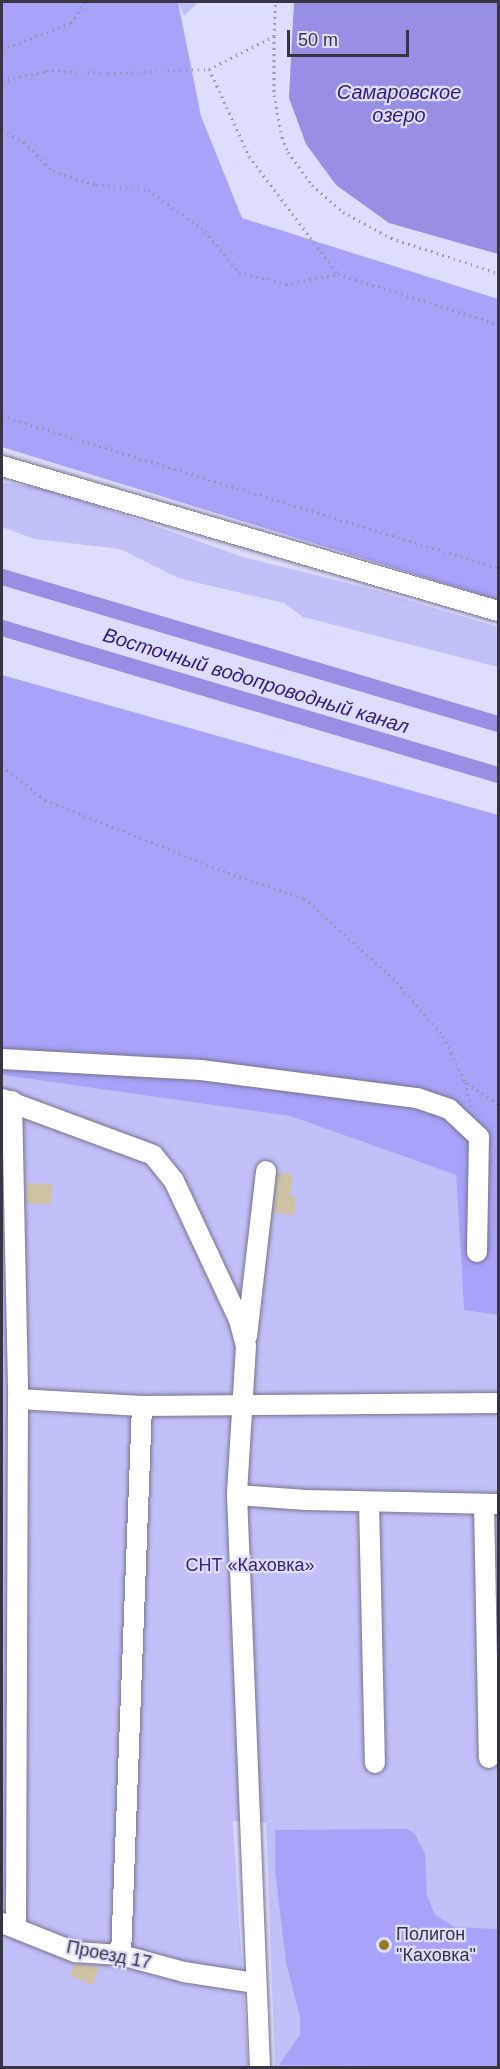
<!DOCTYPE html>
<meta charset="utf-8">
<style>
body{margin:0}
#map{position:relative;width:500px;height:2069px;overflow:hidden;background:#ddddfd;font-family:Arial,sans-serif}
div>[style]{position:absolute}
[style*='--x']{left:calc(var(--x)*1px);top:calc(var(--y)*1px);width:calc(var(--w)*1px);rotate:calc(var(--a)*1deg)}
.green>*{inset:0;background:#c2c0f8}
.forest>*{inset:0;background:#a8a2f8}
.water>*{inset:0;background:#968fe3}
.canal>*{height:16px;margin:-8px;padding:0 8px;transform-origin:8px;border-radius:8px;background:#968fe3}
.building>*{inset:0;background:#cec4a4}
.path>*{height:3px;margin-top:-1.5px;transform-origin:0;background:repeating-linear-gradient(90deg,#9696ad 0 1.5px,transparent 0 6px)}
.roads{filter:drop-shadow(0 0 2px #757491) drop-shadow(0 0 2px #757491)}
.minor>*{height:20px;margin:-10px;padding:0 10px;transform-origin:10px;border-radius:10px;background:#fff}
.dots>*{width:16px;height:16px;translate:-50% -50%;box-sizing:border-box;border:3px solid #ddddfd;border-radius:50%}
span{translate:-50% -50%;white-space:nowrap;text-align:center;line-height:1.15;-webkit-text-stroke:4.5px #ddddfd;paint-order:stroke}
.park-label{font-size:18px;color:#3a2384}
.poi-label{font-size:18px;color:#363642}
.left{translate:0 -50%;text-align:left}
.street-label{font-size:18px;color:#363642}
.water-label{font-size:20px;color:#341b7c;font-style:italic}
.frame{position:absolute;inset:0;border:3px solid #363642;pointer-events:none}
.scale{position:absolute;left:287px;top:30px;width:122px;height:27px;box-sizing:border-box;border:3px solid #363642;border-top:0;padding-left:8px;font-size:18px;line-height:21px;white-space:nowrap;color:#363642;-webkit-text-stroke:4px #ddddfd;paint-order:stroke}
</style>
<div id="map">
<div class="green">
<div style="clip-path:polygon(178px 2px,199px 2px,184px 16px)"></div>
<div style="clip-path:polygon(2px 482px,53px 490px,243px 557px,375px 590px,498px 627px,498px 667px,303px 617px,284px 603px,178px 578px,120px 549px,35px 539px,2px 527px)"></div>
<div style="clip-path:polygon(2px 1075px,290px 1116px,456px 1175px,464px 1310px,498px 1315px,498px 2067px,275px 2067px,266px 1823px,233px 1821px,248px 2067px,2px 2068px)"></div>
</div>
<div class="forest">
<div style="clip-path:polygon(2px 2px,178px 2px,201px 116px,242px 218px,498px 299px,498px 600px,2px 447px)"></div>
<div style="clip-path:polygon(2px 675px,498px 815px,498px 1315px,464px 1310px,456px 1175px,290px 1116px,2px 1075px)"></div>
<div style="clip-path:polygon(407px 1829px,415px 1834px,425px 1854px,427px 1896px,435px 1915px,454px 1927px,498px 1929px,498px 2067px,279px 2065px,300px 2035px,300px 2017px,286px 1963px,275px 1869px,275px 1830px)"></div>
</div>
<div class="water">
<div style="clip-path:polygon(294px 2px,498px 2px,498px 254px,389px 223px,336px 185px,306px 144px,289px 98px)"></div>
</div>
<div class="canal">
<div style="--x:2;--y:577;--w:517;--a:16.51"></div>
<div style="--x:2;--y:628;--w:517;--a:16.51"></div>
</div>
<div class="building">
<div style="clip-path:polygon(278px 1173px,293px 1174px,290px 1197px,296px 1197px,294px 1215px,273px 1213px)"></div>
<div style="clip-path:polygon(26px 1183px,52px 1184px,51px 1204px,26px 1203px)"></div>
<div style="clip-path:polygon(74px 1964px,99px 1967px,93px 1985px,70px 1976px)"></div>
</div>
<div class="path">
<div style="--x:274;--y:36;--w:59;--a:90"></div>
<div style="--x:274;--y:95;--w:43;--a:79.2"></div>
<div style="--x:282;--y:137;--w:16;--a:68"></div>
<div style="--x:288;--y:152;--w:41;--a:54"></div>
<div style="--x:312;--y:185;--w:41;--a:41.1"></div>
<div style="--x:343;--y:212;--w:55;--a:28.4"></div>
<div style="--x:391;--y:238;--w:113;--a:18.1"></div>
<div style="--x:2;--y:49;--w:74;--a:-20.6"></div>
<div style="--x:71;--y:23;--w:25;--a:-56"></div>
<div style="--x:209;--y:69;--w:96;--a:65.3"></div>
<div style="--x:249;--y:156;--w:148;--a:53"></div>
<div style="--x:2;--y:81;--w:45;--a:-12.8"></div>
<div style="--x:46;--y:71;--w:62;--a:1.8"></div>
<div style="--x:108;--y:73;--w:101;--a:-2.3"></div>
<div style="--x:209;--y:69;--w:73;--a:-26.9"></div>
<div style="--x:274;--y:36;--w:34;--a:-88"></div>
<div style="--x:2;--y:130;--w:25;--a:29"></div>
<div style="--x:24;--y:142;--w:41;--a:45"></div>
<div style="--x:53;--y:171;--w:45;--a:18"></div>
<div style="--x:96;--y:185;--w:52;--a:5.5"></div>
<div style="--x:148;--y:190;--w:70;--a:35.7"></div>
<div style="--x:205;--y:231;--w:53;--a:50.3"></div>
<div style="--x:239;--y:272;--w:49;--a:14.3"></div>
<div style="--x:286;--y:284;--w:53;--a:-10.9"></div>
<div style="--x:338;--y:274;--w:168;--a:17.4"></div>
<div style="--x:2;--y:416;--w:519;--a:17.04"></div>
<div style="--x:2;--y:766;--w:55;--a:38.3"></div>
<div style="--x:45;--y:800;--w:197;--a:21.7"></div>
<div style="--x:228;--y:873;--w:80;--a:18.2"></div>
<div style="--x:304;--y:898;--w:125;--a:42.1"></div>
<div style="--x:397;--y:982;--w:71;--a:49.6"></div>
<div style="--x:443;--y:1036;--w:51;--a:64.4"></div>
<div style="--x:465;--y:1082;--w:25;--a:76"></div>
<div style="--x:467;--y:1083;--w:37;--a:34"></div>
</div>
<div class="roads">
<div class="minor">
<div style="--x:2;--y:466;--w:517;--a:16.3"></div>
<div style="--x:2;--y:1059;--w:199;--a:3.2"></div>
<div style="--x:201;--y:1070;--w:218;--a:7.4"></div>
<div style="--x:417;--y:1098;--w:34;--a:19"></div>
<div style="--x:449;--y:1109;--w:41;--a:43"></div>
<div style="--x:479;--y:1137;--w:115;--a:91"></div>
<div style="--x:2;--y:1099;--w:161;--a:20.3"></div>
<div style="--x:153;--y:1155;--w:33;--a:51"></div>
<div style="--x:174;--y:1181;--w:153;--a:64.9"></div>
<div style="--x:239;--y:1320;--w:27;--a:75"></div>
<div style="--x:246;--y:1346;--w:149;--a:93.5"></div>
<div style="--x:237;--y:1495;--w:573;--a:87.7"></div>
<div style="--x:12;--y:1101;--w:298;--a:88.8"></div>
<div style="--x:18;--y:1399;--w:529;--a:90.22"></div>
<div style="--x:247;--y:1336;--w:166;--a:-83.4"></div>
<div style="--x:18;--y:1399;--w:124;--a:3.2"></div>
<div style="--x:142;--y:1406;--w:356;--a:-0.5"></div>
<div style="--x:237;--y:1495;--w:69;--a:4.1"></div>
<div style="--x:306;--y:1500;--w:192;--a:1.2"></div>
<div style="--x:369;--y:1502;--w:261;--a:88.7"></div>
<div style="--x:484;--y:1504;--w:254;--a:88.9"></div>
<div style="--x:2;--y:1923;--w:79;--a:21.7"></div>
<div style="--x:75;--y:1952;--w:46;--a:3.7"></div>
<div style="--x:121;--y:1955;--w:65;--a:15.1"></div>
<div style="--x:184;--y:1972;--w:71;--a:8.9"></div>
<div style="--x:121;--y:1955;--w:549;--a:-87.81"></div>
</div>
</div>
<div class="dots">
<div style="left:384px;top:1945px;background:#947b22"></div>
</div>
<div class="park-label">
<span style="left:250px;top:1565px">СНТ «Каховка»</span>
</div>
<div class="poi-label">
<span class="left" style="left:396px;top:1945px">Полигон<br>"Каховка"</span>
</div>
<div class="street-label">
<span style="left:109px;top:1955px;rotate:11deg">Проезд 17</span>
</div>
<div class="water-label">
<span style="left:399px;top:104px">Самаровское<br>озеро</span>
<span style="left:256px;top:681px;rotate:17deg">Восточный водопроводный канал</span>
</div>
<div class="frame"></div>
<div class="scale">50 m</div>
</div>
